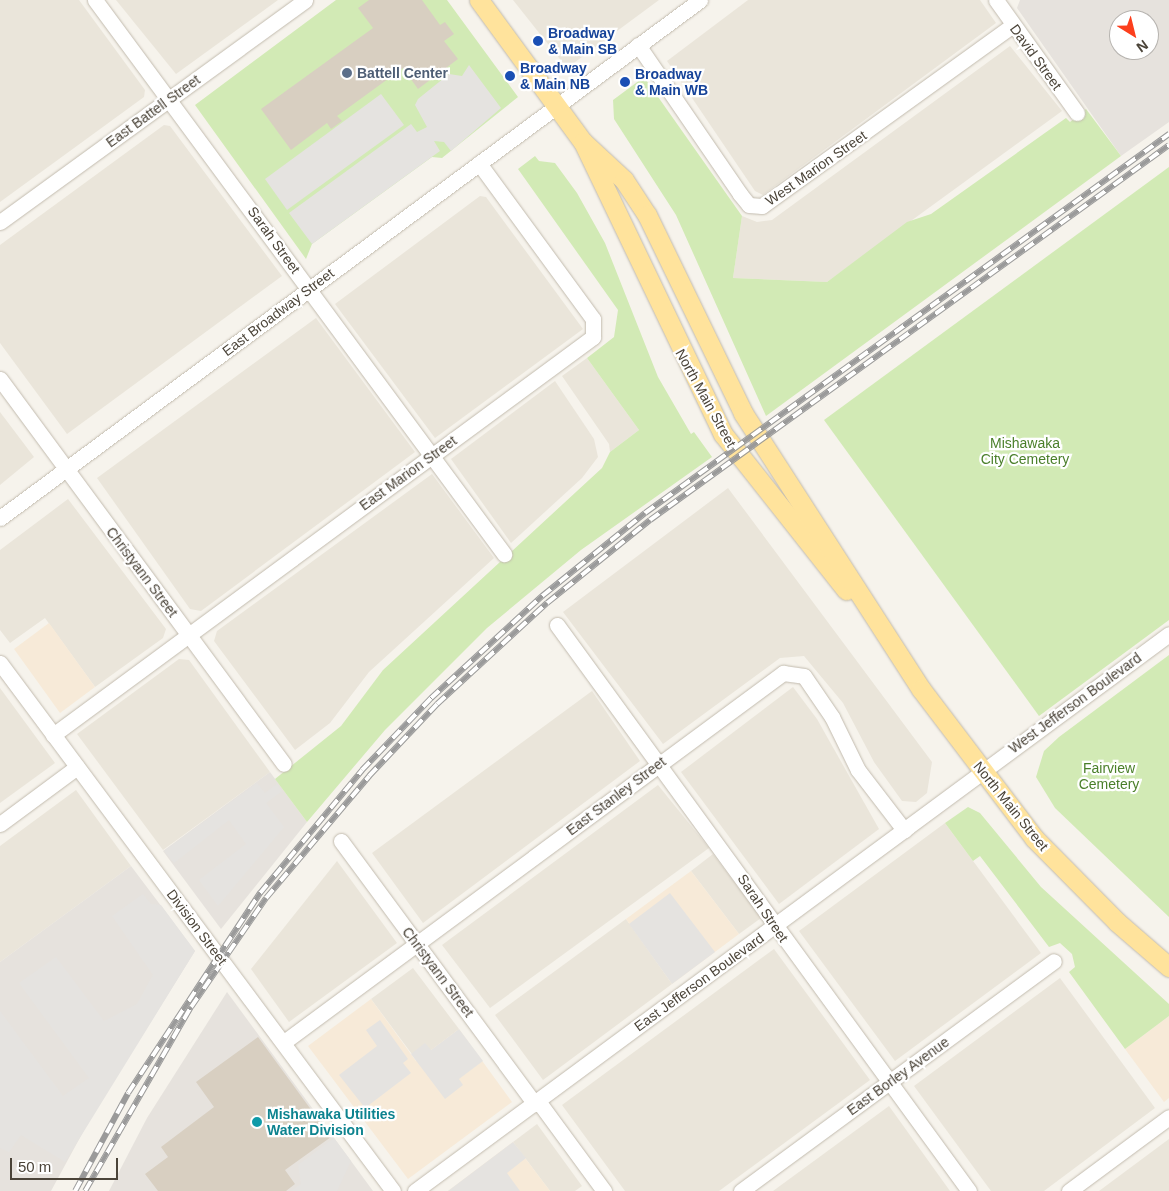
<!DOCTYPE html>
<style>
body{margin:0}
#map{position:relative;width:1169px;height:1191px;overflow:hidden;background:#f6f3ec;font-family:Arial,sans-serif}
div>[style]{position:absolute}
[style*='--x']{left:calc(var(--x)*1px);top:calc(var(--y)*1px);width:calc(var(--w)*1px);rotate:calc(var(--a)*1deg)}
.residential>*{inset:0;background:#eae5da}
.commercial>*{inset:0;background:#f7ead8}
.industrial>*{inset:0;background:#e6e2dd}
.green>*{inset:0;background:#d2eab5}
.parking>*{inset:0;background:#e5e3e0}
.building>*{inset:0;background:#d8cfc1}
.roads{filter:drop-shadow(0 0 1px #c2bbae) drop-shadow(0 0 1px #c2bbae)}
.minor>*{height:15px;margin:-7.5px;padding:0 7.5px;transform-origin:7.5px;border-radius:7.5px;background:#fff}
.major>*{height:19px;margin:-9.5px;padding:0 9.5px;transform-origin:9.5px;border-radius:9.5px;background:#ffe39c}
.rail>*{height:5.5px;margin-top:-2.75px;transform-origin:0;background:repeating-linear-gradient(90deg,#fff 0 11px,#9a9a9a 0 22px);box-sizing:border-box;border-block:1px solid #9a9a9a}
.dots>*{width:14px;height:14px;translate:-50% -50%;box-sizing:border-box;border:2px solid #fff;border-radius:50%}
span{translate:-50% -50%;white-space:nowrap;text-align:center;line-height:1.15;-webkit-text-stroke:4.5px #fff;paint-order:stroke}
.transit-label{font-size:14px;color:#164399;font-weight:700}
.left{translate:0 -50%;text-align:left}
.street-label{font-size:14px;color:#4b4439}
.service-label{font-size:14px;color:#4e5e75;font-weight:700}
.park-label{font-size:14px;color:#4a7f2a}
.culture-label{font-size:14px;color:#0d838f;font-weight:700}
.north{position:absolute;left:1109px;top:10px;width:50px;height:50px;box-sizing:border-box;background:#fff;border:1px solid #b7b4b0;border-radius:50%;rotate:144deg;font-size:14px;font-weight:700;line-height:20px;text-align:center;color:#4b4439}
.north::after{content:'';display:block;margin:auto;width:18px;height:22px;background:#fc3f1d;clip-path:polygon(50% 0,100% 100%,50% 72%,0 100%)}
.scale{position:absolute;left:10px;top:1158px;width:108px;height:22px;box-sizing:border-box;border:2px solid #4b4439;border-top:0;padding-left:6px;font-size:15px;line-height:18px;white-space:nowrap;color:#4b4439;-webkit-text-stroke:4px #fff;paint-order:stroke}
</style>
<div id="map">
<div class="residential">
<div style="clip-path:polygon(0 0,79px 0,145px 90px,144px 97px,0 202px)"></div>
<div style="clip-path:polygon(116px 0,278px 0,176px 74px)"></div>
<div style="clip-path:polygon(513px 0,659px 0,567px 68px)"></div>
<div style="clip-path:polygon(748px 0,980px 0,996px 23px,763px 195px,755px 191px,667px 61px)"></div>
<div style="clip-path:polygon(1010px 46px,1062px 111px,827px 282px,733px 278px,742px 216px,757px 222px,772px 220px)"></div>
<div style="clip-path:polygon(164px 125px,170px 126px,282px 276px,67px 434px,0 343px,0 245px)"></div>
<div style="clip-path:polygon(480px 196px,486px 197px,583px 329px,435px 438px,335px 304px)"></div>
<div style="clip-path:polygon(316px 318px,415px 452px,201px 611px,190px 609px,97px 478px)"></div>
<div style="clip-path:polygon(587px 358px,639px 430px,610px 452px,609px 444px,562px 376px)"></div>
<div style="clip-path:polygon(555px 381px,594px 439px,598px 457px,582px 478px,511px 543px,451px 459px)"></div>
<div style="clip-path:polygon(0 412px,34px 457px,0 485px)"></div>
<div style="clip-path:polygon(432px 474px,494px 558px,369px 672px,330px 723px,295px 750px,214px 641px,217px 631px)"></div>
<div style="clip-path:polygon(728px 488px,932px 762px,927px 793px,916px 802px,902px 801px,874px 762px,843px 703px,804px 656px,780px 658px,663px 744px,563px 612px)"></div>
<div style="clip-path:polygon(68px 499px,166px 629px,163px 638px,95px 687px,45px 618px,10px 643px,0 630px,0 550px)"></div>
<div style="clip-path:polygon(179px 659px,189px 660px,270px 772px,163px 850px,77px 734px)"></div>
<div style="clip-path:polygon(793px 687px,817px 719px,879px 829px,779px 904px,681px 772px)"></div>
<div style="clip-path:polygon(0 688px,55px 763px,0 803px)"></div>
<div style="clip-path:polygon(592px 691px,640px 761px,423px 923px,372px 853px)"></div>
<div style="clip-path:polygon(658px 785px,709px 848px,490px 1008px,442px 945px)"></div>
<div style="clip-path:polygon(76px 790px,131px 866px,0 962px,0 846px)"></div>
<div style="clip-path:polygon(945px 823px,1041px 953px,895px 1061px,799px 931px)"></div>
<div style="clip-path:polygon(713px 854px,761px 918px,739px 934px,691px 871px)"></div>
<div style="clip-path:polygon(337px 861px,397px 943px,289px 1022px,251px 969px)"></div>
<div style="clip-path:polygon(626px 919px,672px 984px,543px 1080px,495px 1015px)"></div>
<div style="clip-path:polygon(774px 949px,870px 1080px,719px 1191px,625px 1191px,562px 1105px)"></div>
<div style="clip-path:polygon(413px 968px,459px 1029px,417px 1061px,371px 999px)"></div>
<div style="clip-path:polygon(1060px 978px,1155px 1108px,1044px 1191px,991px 1191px,914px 1086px)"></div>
<div style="clip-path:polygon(889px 1106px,950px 1191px,773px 1191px)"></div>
<div style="clip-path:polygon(537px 1124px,582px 1186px,575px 1191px,550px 1191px,513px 1142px)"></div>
<div style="clip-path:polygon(1169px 1139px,1169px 1191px,1099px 1191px)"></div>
</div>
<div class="commercial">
<div style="clip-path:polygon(49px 623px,95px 687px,60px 713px,14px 649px)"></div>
<div style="clip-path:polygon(691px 871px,739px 934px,672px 984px,626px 919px)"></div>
<div style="clip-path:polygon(371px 999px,416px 1061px,459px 1029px,512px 1102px,408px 1179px,308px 1046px)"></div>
<div style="clip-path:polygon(1169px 1016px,1169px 1098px,1164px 1102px,1125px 1049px)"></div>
<div style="clip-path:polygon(513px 1142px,550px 1191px,448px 1191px)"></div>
</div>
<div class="industrial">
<div style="clip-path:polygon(evenodd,1020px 0,1169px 0,1169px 122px,1121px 156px,1017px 8px,1020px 0,1119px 20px,1149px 20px,1149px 50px,1119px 50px,1119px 20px)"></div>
<div style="clip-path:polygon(270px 772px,307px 822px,221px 929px,163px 851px)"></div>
<div style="clip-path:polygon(131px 866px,195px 951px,89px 1121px,51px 1191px,0 1191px,0 962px)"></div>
<div style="clip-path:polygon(227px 992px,373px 1191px,109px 1191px,147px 1118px)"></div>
</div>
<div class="green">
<div style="clip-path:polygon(336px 0,447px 0,518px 97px,442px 158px,432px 157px,312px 244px,306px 259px,195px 105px)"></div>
<div style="clip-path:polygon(644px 77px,742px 216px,733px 278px,827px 282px,907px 222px,931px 214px,1066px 118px,1070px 122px,1086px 109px,1121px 156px,766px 416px,676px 215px,614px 119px,613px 100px)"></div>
<div style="clip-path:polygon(535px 156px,539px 161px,555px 163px,577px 193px,605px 243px,658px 377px,691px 434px,694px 432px,712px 457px,581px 550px,487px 628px,385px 730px,307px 822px,275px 779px,341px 726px,383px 670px,602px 468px,610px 452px,639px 430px,587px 358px,614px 337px,618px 310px,518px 169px)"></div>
<div style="clip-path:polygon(1169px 167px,1169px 620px,1039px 716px,824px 420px)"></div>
<div style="clip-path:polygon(1169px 655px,1169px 917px,1055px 808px,1036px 777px,1044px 751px,1059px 737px)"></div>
<div style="clip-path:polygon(968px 807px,980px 813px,1041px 887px,1169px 1004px,1169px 1016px,1125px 1049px,1069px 972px,1075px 967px,1072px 954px,1060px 943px,1049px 947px,980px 856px,973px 861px,945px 823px)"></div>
</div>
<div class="parking">
<div style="clip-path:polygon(469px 65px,501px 108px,451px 151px,444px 142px,434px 141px,440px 151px,312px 244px,289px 213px,411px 124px,417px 132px,427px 127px,415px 105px,418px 99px,449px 74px,462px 76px)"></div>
<div style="clip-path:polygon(381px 94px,404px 125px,287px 210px,265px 179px)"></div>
<div style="clip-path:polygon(257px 783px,265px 793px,277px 784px,282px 791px,266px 803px,284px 827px,218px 906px,199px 880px,246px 844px,229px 820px,174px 863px,164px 851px)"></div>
<div style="clip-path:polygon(670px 893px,715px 952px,672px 984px,629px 924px)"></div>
<div style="clip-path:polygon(143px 894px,151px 904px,161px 905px,195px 951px,65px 1162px,21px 1135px,9px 1152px,0 1148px,0 1011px,63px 1096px,89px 1078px,19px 983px,56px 957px,104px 1021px,137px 1004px,153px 975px,112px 916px)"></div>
<div style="clip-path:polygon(380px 1020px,408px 1059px,403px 1063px,411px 1073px,365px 1108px,339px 1075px,377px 1046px,366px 1030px)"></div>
<div style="clip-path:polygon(459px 1029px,483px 1061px,459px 1079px,463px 1085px,445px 1099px,411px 1054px,425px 1043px,431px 1050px)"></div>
<div style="clip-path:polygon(334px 1138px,351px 1161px,337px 1191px,291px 1191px,301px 1184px,298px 1165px)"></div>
<div style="clip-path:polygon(513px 1142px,526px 1158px,507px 1173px,520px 1191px,448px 1191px)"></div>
</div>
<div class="building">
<div style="clip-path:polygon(369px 0,422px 0,440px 25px,445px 22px,454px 34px,444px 41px,458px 59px,418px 89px,403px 68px,337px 116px,342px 121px,331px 129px,327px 123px,291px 150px,261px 109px,373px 28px,358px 8px)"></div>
<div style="clip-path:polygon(258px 1037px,331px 1137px,285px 1170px,295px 1184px,286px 1191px,158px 1191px,145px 1174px,168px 1157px,161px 1147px,214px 1107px,196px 1082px)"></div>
</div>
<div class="roads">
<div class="minor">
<div style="--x:95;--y:0;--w:689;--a:53.56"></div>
<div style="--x:996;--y:0;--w:139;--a:54.4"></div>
<div style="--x:638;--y:45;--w:181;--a:55.6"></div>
<div style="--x:740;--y:194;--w:14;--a:51"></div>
<div style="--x:749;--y:205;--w:13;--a:4"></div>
<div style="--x:762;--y:206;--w:309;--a:-35.8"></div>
<div style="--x:0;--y:222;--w:377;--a:-36"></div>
<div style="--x:0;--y:379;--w:478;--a:53.6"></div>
<div style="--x:0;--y:518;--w:871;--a:-36.5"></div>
<div style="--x:557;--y:625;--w:700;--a:53.95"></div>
<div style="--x:0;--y:663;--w:658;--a:53.34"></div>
<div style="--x:53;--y:735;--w:671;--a:-36.39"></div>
<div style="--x:593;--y:337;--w:18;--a:-90"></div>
<div style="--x:593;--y:319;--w:193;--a:-126.2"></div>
<div style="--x:0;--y:824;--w:96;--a:-36.5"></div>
<div style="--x:341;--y:841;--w:327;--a:53.6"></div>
<div style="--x:284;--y:1042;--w:621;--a:-36.48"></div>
<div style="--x:783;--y:673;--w:21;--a:8"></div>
<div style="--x:804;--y:676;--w:50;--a:55.7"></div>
<div style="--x:832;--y:717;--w:59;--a:63.9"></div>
<div style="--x:858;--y:770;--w:76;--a:52.5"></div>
<div style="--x:538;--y:1101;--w:112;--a:53.7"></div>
<div style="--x:415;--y:1191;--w:937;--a:-36.45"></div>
<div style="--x:741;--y:1191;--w:388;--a:-36.3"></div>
<div style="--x:1069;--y:1191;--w:124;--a:-36.5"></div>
</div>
<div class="major">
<div style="--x:479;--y:0;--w:176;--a:53.8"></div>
<div style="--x:583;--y:142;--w:324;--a:64.4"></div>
<div style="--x:723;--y:434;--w:199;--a:51.7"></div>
<div style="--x:583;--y:142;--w:56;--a:42.8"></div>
<div style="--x:624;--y:180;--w:42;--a:56.7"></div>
<div style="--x:647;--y:215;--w:220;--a:64.1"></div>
<div style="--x:743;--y:413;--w:328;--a:57.2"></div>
<div style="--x:921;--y:689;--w:187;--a:52.8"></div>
<div style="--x:1034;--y:838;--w:118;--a:45.3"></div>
<div style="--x:1117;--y:922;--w:69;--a:40.9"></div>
</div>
</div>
<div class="rail">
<div style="--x:75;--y:1191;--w:111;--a:-61.6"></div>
<div style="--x:128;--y:1093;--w:240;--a:-56.6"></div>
<div style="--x:260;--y:893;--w:160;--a:-50.3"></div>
<div style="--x:362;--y:770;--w:100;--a:-46.2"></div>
<div style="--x:431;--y:698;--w:151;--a:-42.6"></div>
<div style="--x:542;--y:596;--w:132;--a:-38.9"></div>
<div style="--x:645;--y:513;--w:647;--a:-35.88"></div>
<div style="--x:85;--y:1191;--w:212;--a:-60.1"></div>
<div style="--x:191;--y:1007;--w:132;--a:-55.5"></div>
<div style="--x:266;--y:898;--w:160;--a:-49.8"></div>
<div style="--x:369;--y:776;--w:99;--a:-46.6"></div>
<div style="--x:437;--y:704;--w:149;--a:-42.6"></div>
<div style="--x:547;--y:603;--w:132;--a:-38.9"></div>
<div style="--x:650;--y:520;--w:640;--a:-35.85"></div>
</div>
<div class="dots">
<div style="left:538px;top:41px;background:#1a4fb4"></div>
<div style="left:347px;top:73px;background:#5c6f8a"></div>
<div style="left:510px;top:76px;background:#1a4fb4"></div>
<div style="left:625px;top:82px;background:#1a4fb4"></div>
<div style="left:257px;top:1122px;background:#0f9aa8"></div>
</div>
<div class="transit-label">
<span class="left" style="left:548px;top:41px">Broadway<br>&amp; Main SB</span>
<span class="left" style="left:520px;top:76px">Broadway<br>&amp; Main NB</span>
<span class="left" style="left:635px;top:82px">Broadway<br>&amp; Main WB</span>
</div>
<div class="street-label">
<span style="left:1036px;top:57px;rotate:54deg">David Street</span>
<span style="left:153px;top:111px;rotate:-36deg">East Battell Street</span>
<span style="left:816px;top:168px;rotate:-35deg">West Marion Street</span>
<span style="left:274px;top:240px;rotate:54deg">Sarah Street</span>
<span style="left:278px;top:312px;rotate:-37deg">East Broadway Street</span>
<span style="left:706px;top:398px;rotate:61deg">North Main Street</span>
<span style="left:408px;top:473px;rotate:-36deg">East Marion Street</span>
<span style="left:142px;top:572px;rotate:53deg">Christyann Street</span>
<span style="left:1075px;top:703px;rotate:-36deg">West Jefferson Boulevard</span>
<span style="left:616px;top:796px;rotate:-37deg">East Stanley Street</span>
<span style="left:1011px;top:806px;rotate:51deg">North Main Street</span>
<span style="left:763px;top:908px;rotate:56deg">Sarah Street</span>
<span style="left:197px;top:927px;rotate:53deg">Division Street</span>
<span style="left:438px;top:972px;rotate:53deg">Christyann Street</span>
<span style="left:699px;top:982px;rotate:-36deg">East Jefferson Boulevard</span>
<span style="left:898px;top:1076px;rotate:-36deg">East Borley Avenue</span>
</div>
<div class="service-label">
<span class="left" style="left:357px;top:73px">Battell Center</span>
</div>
<div class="park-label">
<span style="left:1025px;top:451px">Mishawaka<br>City Cemetery</span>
<span style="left:1109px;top:776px">Fairview<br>Cemetery</span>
</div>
<div class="culture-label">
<span class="left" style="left:267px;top:1122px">Mishawaka Utilities<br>Water Division</span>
</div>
<div class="north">N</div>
<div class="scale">50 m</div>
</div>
